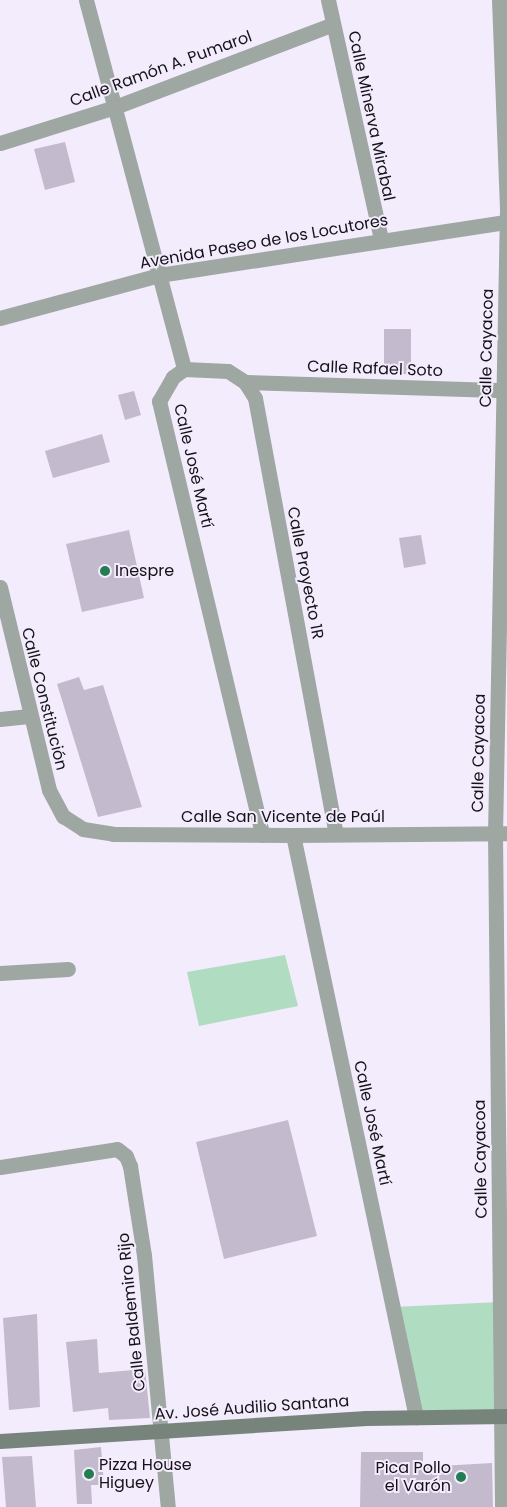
<!DOCTYPE html>
<meta charset="utf-8">
<style>
body{margin:0}
#map{position:relative;width:507px;height:1507px;overflow:hidden;background:#f3ecfc;font-family:Poppins,sans-serif}
div>[style]{position:absolute}
[style*='--x']{left:calc(var(--x)*1px);top:calc(var(--y)*1px);width:calc(var(--w)*1px);rotate:calc(var(--a)*1deg)}
.green>*{inset:0;background:#b0dcc1}
.building>*{inset:0;background:#c3bace}
.street>*{height:15px;margin:-7.5px;padding:0 7.5px;transform-origin:7.5px;border-radius:7.5px;background:#9ea7a1}
.secondary>*{height:15px;margin:-7.5px;padding:0 7.5px;transform-origin:7.5px;border-radius:7.5px;background:#77847b}
.dots>*{width:14px;height:14px;translate:-50% -50%;box-sizing:border-box;border:2px solid #f3ecfc;border-radius:50%}
span{translate:-50% -50%;white-space:nowrap;text-align:center;line-height:1.15;-webkit-text-stroke:4px #f3ecfc;paint-order:stroke}
.street-label{font-size:16px;color:#161219}
.poi-label{font-size:16px;color:#161219}
.left{translate:0 -50%;text-align:left}
.right{translate:-100% -50%;text-align:right}
</style>
<div id="map">
<div class="green">
<div style="clip-path:polygon(285px 955px,298px 1006px,199px 1026px,187px 972px)"></div>
<div style="clip-path:polygon(500px 1302px,500px 1417px,416px 1417px,393px 1307px)"></div>
</div>
<div class="building">
<div style="clip-path:polygon(65px 142px,75px 182px,45px 190px,34px 149px)"></div>
<div style="clip-path:polygon(384px 329px,411px 329px,411px 374px,384px 374px)"></div>
<div style="clip-path:polygon(134px 391px,141px 415px,125px 420px,118px 395px)"></div>
<div style="clip-path:polygon(102px 434px,110px 462px,53px 478px,45px 451px)"></div>
<div style="clip-path:polygon(129px 530px,144px 598px,82px 612px,66px 544px)"></div>
<div style="clip-path:polygon(421px 535px,426px 564px,404px 568px,399px 538px)"></div>
<div style="clip-path:polygon(79px 677px,84px 690px,103px 685px,142px 807px,98px 817px,57px 684px)"></div>
<div style="clip-path:polygon(288px 1120px,317px 1236px,224px 1259px,196px 1142px)"></div>
<div style="clip-path:polygon(37px 1314px,40px 1407px,9px 1410px,3px 1318px)"></div>
<div style="clip-path:polygon(97px 1339px,99px 1373px,145px 1369px,150px 1418px,109px 1420px,108px 1408px,73px 1412px,66px 1342px)"></div>
<div style="clip-path:polygon(101px 1447px,104px 1485px,91px 1485px,92px 1504px,77px 1504px,74px 1450px)"></div>
<div style="clip-path:polygon(361px 1452px,423px 1452px,423px 1467px,492px 1463px,493px 1507px,360px 1507px)"></div>
<div style="clip-path:polygon(32px 1456px,36px 1507px,6px 1507px,2px 1457px)"></div>
</div>
<div class="street">
<div style="--x:86;--y:0;--w:382;--a:75.1"></div>
<div style="--x:184;--y:369;--w:14;--a:144"></div>
<div style="--x:173;--y:377;--w:28;--a:120"></div>
<div style="--x:159;--y:401;--w:446;--a:76.6"></div>
<div style="--x:328;--y:0;--w:245;--a:77.5"></div>
<div style="--x:499;--y:0;--w:210;--a:87.8"></div>
<div style="--x:507;--y:210;--w:623;--a:91.1"></div>
<div style="--x:495;--y:833;--w:674;--a:89.4"></div>
<div style="--x:0;--y:143;--w:121;--a:-17.4"></div>
<div style="--x:115;--y:107;--w:233;--a:-20.8"></div>
<div style="--x:0;--y:318;--w:165;--a:-15.1"></div>
<div style="--x:159;--y:275;--w:352;--a:-8.7"></div>
<div style="--x:184;--y:369;--w:44;--a:2.6"></div>
<div style="--x:228;--y:371;--w:20;--a:33"></div>
<div style="--x:245;--y:382;--w:19;--a:58"></div>
<div style="--x:255;--y:398;--w:443;--a:79.5"></div>
<div style="--x:245;--y:382;--w:259;--a:1.8"></div>
<div style="--x:0;--y:587;--w:209;--a:76.4"></div>
<div style="--x:49;--y:790;--w:30;--a:62"></div>
<div style="--x:63;--y:816;--w:24;--a:33"></div>
<div style="--x:83;--y:829;--w:30;--a:9"></div>
<div style="--x:113;--y:834;--w:180;--a:0.3"></div>
<div style="--x:293;--y:835;--w:214;--a:-0.5"></div>
<div style="--x:0;--y:719;--w:29;--a:-6"></div>
<div style="--x:293;--y:835;--w:595;--a:78.07"></div>
<div style="--x:0;--y:973;--w:68;--a:-3.4"></div>
<div style="--x:0;--y:1167;--w:118;--a:-8.7"></div>
<div style="--x:117;--y:1149;--w:11;--a:38"></div>
<div style="--x:126;--y:1156;--w:11;--a:68"></div>
<div style="--x:130;--y:1166;--w:90;--a:81.1"></div>
<div style="--x:144;--y:1255;--w:253;--a:84.6"></div>
</div>
<div class="secondary">
<div style="--x:0;--y:1441;--w:367;--a:-3.6"></div>
<div style="--x:366;--y:1418;--w:141;--a:-0.8"></div>
</div>
<div class="dots">
<div style="left:105px;top:571px;background:#237d52"></div>
<div style="left:89px;top:1474px;background:#237d52"></div>
<div style="left:461px;top:1477px;background:#237d52"></div>
</div>
<div class="street-label">
<span style="left:161px;top:69px;rotate:-20deg">Calle Ramón A. Pumarol</span>
<span style="left:371px;top:116px;rotate:78deg">Calle Minerva Mirabal</span>
<span style="left:264px;top:242px;rotate:-10deg">Avenida Paseo de los Locutores</span>
<span style="left:487px;top:348px;rotate:-89deg">Calle Cayacoa</span>
<span style="left:375px;top:369px;rotate:2deg">Calle Rafael Soto</span>
<span style="left:193px;top:466px;rotate:77deg">Calle José Martí</span>
<span style="left:305px;top:573px;rotate:79deg">Calle Proyecto 1R</span>
<span style="left:44px;top:699px;rotate:76deg">Calle Constitución</span>
<span style="left:479px;top:753px;rotate:-89deg">Calle Cayacoa</span>
<span style="left:283px;top:817px">Calle San Vicente de Paúl</span>
<span style="left:372px;top:1123px;rotate:78deg">Calle José Martí</span>
<span style="left:481px;top:1159px;rotate:-91deg">Calle Cayacoa</span>
<span style="left:132px;top:1312px;rotate:-96deg">Calle Baldemiro Rijo</span>
<span style="left:252px;top:1408px;rotate:-4deg">Av. José Audilio Santana</span>
</div>
<div class="poi-label">
<span class="left" style="left:115px;top:571px">Inespre</span>
<span class="left" style="left:99px;top:1474px">Pizza House<br>Higuey</span>
<span class="right" style="left:451px;top:1477px">Pica Pollo<br>el Varón</span>
</div>
</div>
